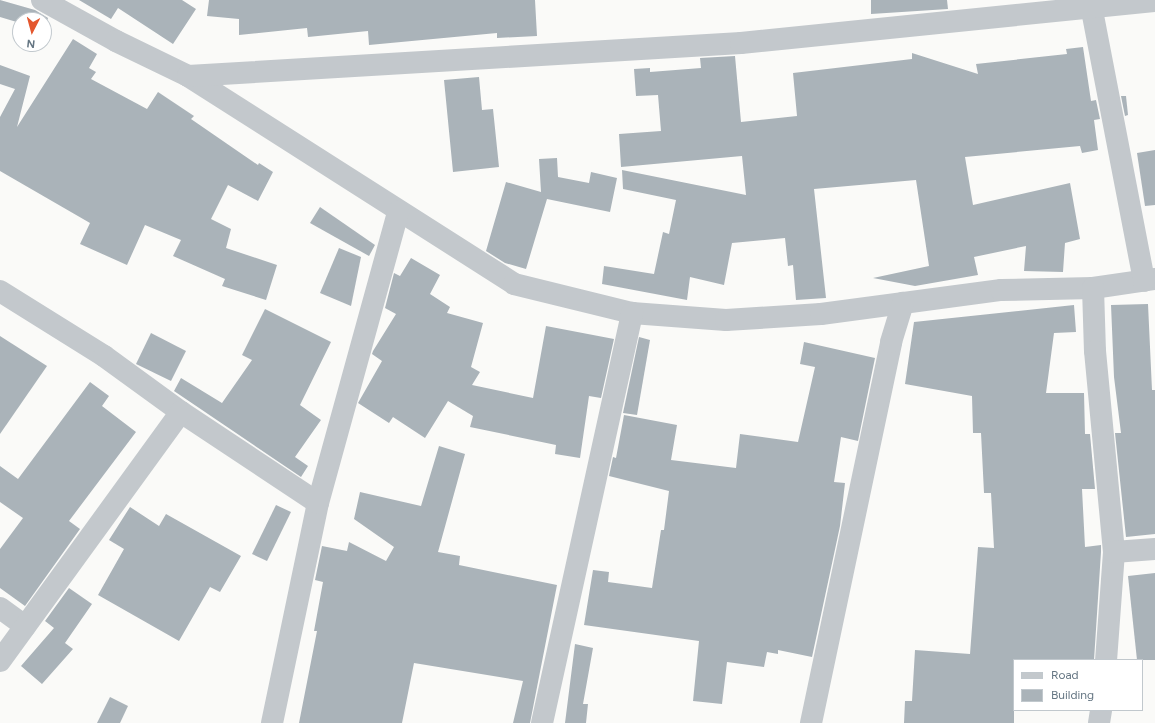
<!DOCTYPE html>
<style>
body{margin:0}
#map{position:relative;width:1155px;height:723px;overflow:hidden;background:#fafaf8;font-family:Figtree,sans-serif}
div>[style]{position:absolute}
[style*='--x']{left:calc(var(--x)*1px);top:calc(var(--y)*1px);width:calc(var(--w)*1px);rotate:calc(var(--a)*1deg)}
.building>*{inset:0;background:#aab3b9}
.minor>*{height:22px;margin:-11px;padding:0 11px;transform-origin:11px;border-radius:11px;background:#c3c8cc}
span{translate:-50% -50%;white-space:nowrap;text-align:center;line-height:1.15;-webkit-text-stroke:4px #fff;paint-order:stroke}
.legend{position:absolute;left:1013px;top:659px;width:130px;height:52px;box-sizing:border-box;background:#fff;border:1px solid #c1c8cd;margin:0;padding:5px 7px;list-style:none;font-size:12px;color:#657683}
.legend li{display:flex;align-items:center;gap:8px;height:20px}
.legend b{width:20px;border:1px solid #c1c8cd}
.north{position:absolute;left:12px;top:12px;width:40px;height:40px;box-sizing:border-box;background:#fff;border:1px solid #c1c8cd;border-radius:50%;rotate:186deg;font-size:11px;font-weight:700;line-height:16px;text-align:center;color:#657683}
.north::after{content:'';display:block;margin:auto;width:14px;height:18px;background:#e4572e;clip-path:polygon(50% 0,100% 100%,50% 72%,0 100%)}
</style>
<div id="map">
<div class="building">
<div style="clip-path:polygon(0 0,35px 10px,48px 18px,44px 30px,44px 20px,20px 20px,20px 23px,0 17px)"></div>
<div style="clip-path:polygon(79px 0,182px 0,196px 9px,173px 44px,118px 8px,111px 19px)"></div>
<div style="clip-path:polygon(209px 0,535px 0,537px 36px,497px 38px,497px 33px,369px 45px,368px 31px,308px 37px,307px 28px,239px 35px,239px 19px,207px 16px)"></div>
<div style="clip-path:polygon(871px 0,947px 0,948px 9px,871px 14px)"></div>
<div style="clip-path:polygon(73px 39px,97px 54px,89px 68px,96px 72px,91px 79px,147px 109px,158px 92px,194px 116px,191px 119px,258px 165px,259px 163px,273px 172px,258px 201px,228px 185px,211px 219px,231px 229px,226px 248px,277px 265px,266px 300px,222px 286px,225px 279px,173px 256px,181px 240px,145px 225px,127px 265px,80px 244px,90px 223px,0 171px,0 117px,15px 89px,0 84px,0 65px,30px 76px,17px 127px)"></div>
<div style="clip-path:polygon(1083px 47px,1091px 101px,1096px 100px,1100px 119px,1094px 120px,1098px 150px,1082px 153px,1080px 146px,965px 157px,973px 205px,1070px 183px,1080px 239px,1065px 243px,1063px 272px,1024px 271px,1026px 246px,974px 257px,978px 275px,915px 286px,873px 278px,929px 266px,916px 180px,814px 189px,826px 298px,796px 300px,793px 265px,788px 266px,785px 238px,732px 243px,724px 285px,690px 277px,687px 300px,602px 284px,604px 266px,654px 274px,663px 232px,669px 234px,676px 200px,623px 189px,622px 170px,746px 195px,742px 156px,621px 167px,619px 134px,661px 131px,658px 95px,636px 96px,634px 69px,650px 68px,650px 72px,701px 68px,700px 58px,735px 56px,741px 122px,797px 116px,793px 73px,912px 59px,912px 53px,978px 74px,976px 64px,1067px 54px,1066px 49px)"></div>
<div style="clip-path:polygon(479px 77px,482px 110px,493px 109px,499px 167px,453px 172px,444px 80px)"></div>
<div style="clip-path:polygon(1121px 96px,1126px 96px,1128px 115px,1125px 116px)"></div>
<div style="clip-path:polygon(1155px 150px,1155px 205px,1145px 206px,1137px 153px)"></div>
<div style="clip-path:polygon(557px 158px,558px 177px,589px 183px,591px 172px,617px 178px,610px 212px,547px 199px,526px 269px,505px 263px,486px 251px,506px 182px,541px 192px,539px 159px)"></div>
<div style="clip-path:polygon(320px 207px,375px 245px,369px 256px,310px 223px)"></div>
<div style="clip-path:polygon(339px 248px,361px 257px,351px 306px,320px 293px)"></div>
<div style="clip-path:polygon(411px 258px,440px 275px,430px 294px,450px 307px,447px 313px,483px 323px,471px 367px,480px 372px,472px 385px,533px 398px,546px 326px,614px 339px,601px 398px,589px 396px,580px 458px,555px 454px,556px 445px,470px 427px,473px 416px,448px 401px,425px 438px,393px 417px,389px 423px,358px 403px,382px 361px,372px 354px,373px 351px,396px 314px,385px 308px,394px 273px,400px 276px)"></div>
<div style="clip-path:polygon(1148px 304px,1152px 390px,1155px 390px,1155px 534px,1126px 537px,1115px 433px,1121px 433px,1114px 377px,1111px 305px)"></div>
<div style="clip-path:polygon(1074px 305px,1076px 332px,1054px 333px,1046px 393px,1084px 393px,1085px 434px,1090px 434px,1095px 489px,1082px 489px,1085px 547px,1101px 545px,1101px 552px,1094px 660px,1014px 660px,1014px 723px,904px 723px,905px 701px,912px 701px,915px 650px,970px 654px,978px 547px,994px 548px,991px 493px,984px 493px,981px 433px,973px 433px,972px 396px,905px 384px,914px 322px)"></div>
<div style="clip-path:polygon(265px 309px,331px 342px,300px 405px,321px 420px,295px 457px,308px 466px,301px 477px,174px 391px,181px 378px,222px 403px,252px 360px,242px 355px)"></div>
<div style="clip-path:polygon(151px 333px,186px 351px,171px 381px,136px 364px)"></div>
<div style="clip-path:polygon(0 336px,47px 366px,0 434px)"></div>
<div style="clip-path:polygon(639px 337px,650px 340px,637px 415px,623px 413px)"></div>
<div style="clip-path:polygon(804px 342px,875px 358px,858px 441px,841px 437px,834px 482px,845px 483px,840px 526px,812px 657px,778px 650px,778px 654px,767px 652px,764px 667px,727px 662px,722px 704px,693px 701px,699px 641px,584px 625px,593px 570px,609px 572px,608px 582px,652px 588px,661px 530px,664px 530px,669px 491px,609px 476px,613px 457px,616px 458px,624px 415px,677px 425px,671px 460px,736px 468px,740px 434px,798px 442px,815px 367px,800px 364px)"></div>
<div style="clip-path:polygon(90px 382px,109px 396px,102px 406px,136px 432px,69px 521px,80px 529px,25px 606px,0 588px,0 549px,23px 518px,0 502px,0 466px,18px 479px)"></div>
<div style="clip-path:polygon(439px 446px,465px 454px,438px 552px,460px 556px,459px 565px,557px 585px,530px 723px,513px 723px,523px 681px,414px 663px,402px 723px,299px 723px,317px 631px,314px 631px,323px 582px,315px 580px,322px 546px,347px 551px,349px 542px,386px 561px,394px 547px,354px 519px,360px 492px,421px 506px)"></div>
<div style="clip-path:polygon(276px 505px,291px 512px,267px 561px,252px 554px)"></div>
<div style="clip-path:polygon(130px 507px,159px 526px,166px 514px,241px 556px,220px 592px,210px 587px,179px 641px,98px 595px,124px 549px,109px 540px)"></div>
<div style="clip-path:polygon(1155px 573px,1155px 660px,1137px 660px,1128px 576px)"></div>
<div style="clip-path:polygon(69px 588px,92px 604px,65px 643px,73px 649px,42px 684px,21px 666px,54px 628px,45px 621px)"></div>
<div style="clip-path:polygon(575px 644px,593px 648px,583px 704px,588px 704px,586px 723px,565px 723px)"></div>
<div style="clip-path:polygon(110px 697px,128px 706px,120px 723px,97px 723px)"></div>
</div>
<div class="minor">
<div style="--x:42;--y:0;--w:85;--a:29"></div>
<div style="--x:116;--y:41;--w:80;--a:25.9"></div>
<div style="--x:188;--y:76;--w:387;--a:32.5"></div>
<div style="--x:514;--y:284;--w:122;--a:13.8"></div>
<div style="--x:632;--y:313;--w:94;--a:4.3"></div>
<div style="--x:726;--y:320;--w:95;--a:-3.6"></div>
<div style="--x:821;--y:314;--w:182;--a:-7.6"></div>
<div style="--x:1001;--y:290;--w:92;--a:-1.2"></div>
<div style="--x:1093;--y:288;--w:63;--a:-8.3"></div>
<div style="--x:1090;--y:0;--w:286;--a:79.1"></div>
<div style="--x:188;--y:76;--w:554;--a:-3.42"></div>
<div style="--x:741;--y:43;--w:416;--a:-5.8"></div>
<div style="--x:1093;--y:288;--w:63;--a:88.2"></div>
<div style="--x:1095;--y:351;--w:202;--a:84.6"></div>
<div style="--x:1114;--y:552;--w:108;--a:94.2"></div>
<div style="--x:0;--y:291;--w:123;--a:32"></div>
<div style="--x:104;--y:356;--w:95;--a:36"></div>
<div style="--x:181;--y:412;--w:164;--a:33.6"></div>
<div style="--x:1114;--y:552;--w:41;--a:-4.2"></div>
<div style="--x:0;--y:608;--w:31;--a:36"></div>
<div style="--x:0;--y:661;--w:308;--a:-54"></div>
<div style="--x:272;--y:723;--w:225;--a:-78.2"></div>
<div style="--x:318;--y:503;--w:302;--a:-74.6"></div>
<div style="--x:542;--y:723;--w:420;--a:-77.6"></div>
<div style="--x:811;--y:723;--w:389;--a:-78.1"></div>
<div style="--x:891;--y:342;--w:41;--a:-72.9"></div>
<div style="--x:1099;--y:723;--w:13;--a:-81"></div>
</div>
<ul class="legend">
<li><b style="height:5px;background:#c3c8cc"></b>Road</li>
<li><b style="height:11px;background:#aab3b9"></b>Building</li>
</ul>
<div class="north">N</div>
</div>
